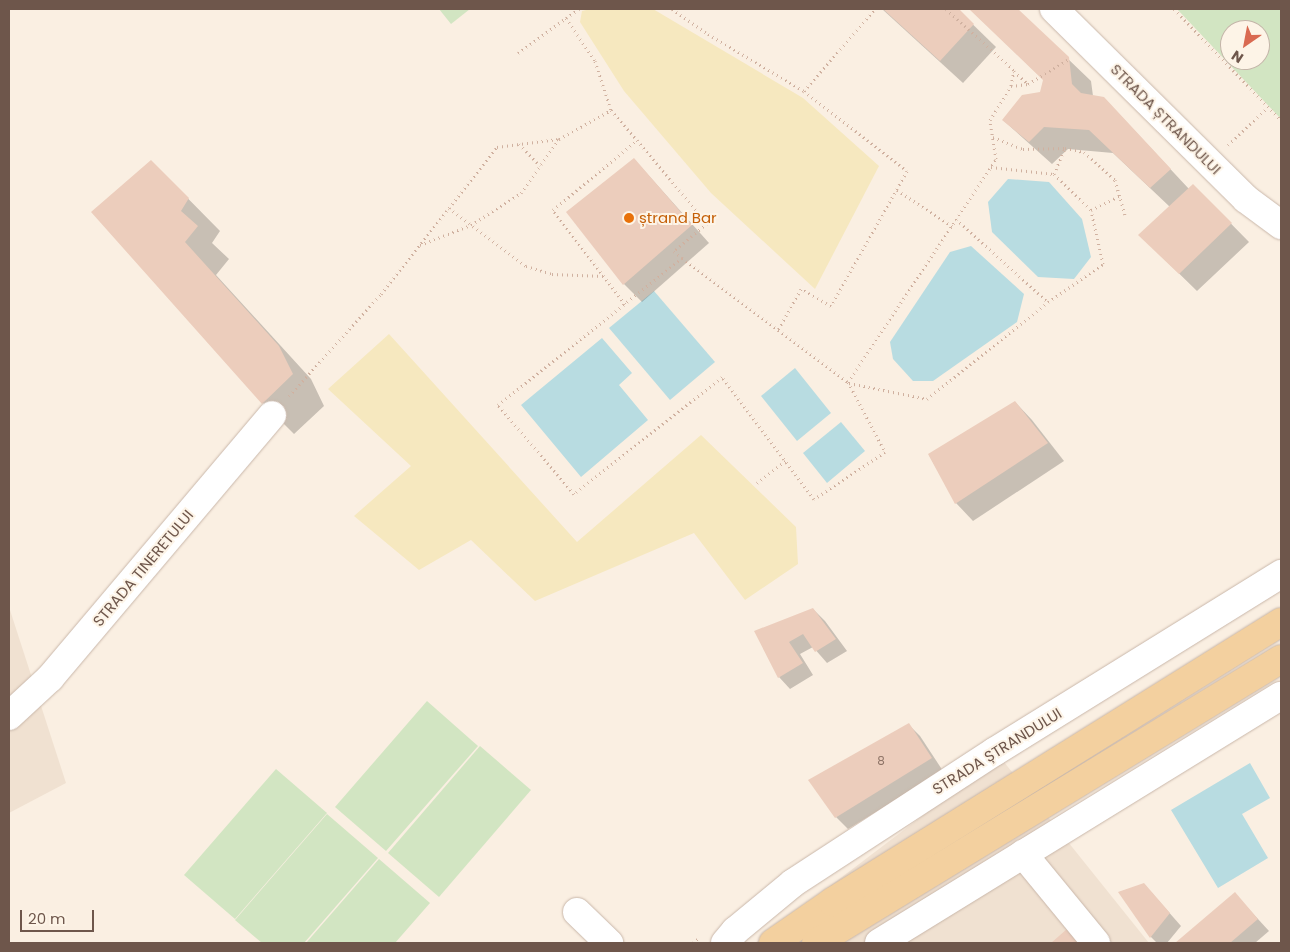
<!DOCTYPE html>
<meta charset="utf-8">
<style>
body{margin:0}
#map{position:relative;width:1290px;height:952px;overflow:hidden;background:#faefe2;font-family:Poppins,sans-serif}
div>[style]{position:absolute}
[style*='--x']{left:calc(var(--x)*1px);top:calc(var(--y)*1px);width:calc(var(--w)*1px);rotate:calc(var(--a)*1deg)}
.residential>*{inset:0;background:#f0e1d1}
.green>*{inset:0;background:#d2e5c2}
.sand>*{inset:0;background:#f6e8bf}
.water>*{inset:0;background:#b8dce1}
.shadow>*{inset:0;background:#0003}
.building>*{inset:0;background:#eccdbc}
.path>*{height:3px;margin-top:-1.5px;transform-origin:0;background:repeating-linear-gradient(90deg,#d0b1a0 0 1px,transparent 0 5px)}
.roads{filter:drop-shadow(0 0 1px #c9b7aa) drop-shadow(0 0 1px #c9b7aa)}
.minor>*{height:28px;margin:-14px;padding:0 14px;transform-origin:14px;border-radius:14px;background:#fff}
.major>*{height:28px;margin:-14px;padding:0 14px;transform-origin:14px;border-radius:14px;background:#f3d09f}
.dots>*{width:14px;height:14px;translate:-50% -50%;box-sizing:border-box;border:2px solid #fdf4e7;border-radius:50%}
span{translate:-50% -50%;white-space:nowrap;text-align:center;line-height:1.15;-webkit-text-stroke:4px #fdf4e7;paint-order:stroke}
.number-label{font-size:12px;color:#8e7467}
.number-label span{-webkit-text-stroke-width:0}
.street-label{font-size:15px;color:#6e564b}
.food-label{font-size:15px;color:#c56008}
.left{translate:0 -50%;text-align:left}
.frame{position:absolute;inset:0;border:10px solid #6e564b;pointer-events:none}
.north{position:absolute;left:1220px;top:20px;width:50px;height:50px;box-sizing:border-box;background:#fdf4e7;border:1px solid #c4b5a9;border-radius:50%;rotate:213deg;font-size:14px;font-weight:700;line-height:20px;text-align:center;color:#6e564b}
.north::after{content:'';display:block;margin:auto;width:18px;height:22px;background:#d96a51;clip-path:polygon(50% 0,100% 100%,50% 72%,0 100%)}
.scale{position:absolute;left:20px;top:910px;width:74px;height:22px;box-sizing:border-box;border:2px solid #6e564b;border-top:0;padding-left:6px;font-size:15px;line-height:18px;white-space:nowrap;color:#6e564b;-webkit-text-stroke:4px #fdf4e7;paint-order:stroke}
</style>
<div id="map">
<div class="residential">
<div style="clip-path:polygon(9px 607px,66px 783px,9px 813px)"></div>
<div style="clip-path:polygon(1000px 757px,1149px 943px,755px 943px)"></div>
</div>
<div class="green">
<div style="clip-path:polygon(439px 9px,470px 9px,451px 24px)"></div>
<div style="clip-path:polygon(evenodd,1177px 9px,1281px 9px,1281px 119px,1177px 9px,1230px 30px,1260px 30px,1260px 60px,1230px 60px,1230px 30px)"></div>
<div style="clip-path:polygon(427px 701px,478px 746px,386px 851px,335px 807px)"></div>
<div style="clip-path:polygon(480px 746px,531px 790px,439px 897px,388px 853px)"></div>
<div style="clip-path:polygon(276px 769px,327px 813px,235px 919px,184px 875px)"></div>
<div style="clip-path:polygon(327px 814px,378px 858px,304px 943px,262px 943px,235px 920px)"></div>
<div style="clip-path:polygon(379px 859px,430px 903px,395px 943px,306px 943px)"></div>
</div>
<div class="sand">
<div style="clip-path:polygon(590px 9px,653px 9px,803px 98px,879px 166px,815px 289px,711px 193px,624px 91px,580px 22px,582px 11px)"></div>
<div style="clip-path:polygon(389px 334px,577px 542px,701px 435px,796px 527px,798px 564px,745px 600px,694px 533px,535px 601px,471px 540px,419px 570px,354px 516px,411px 466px,328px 389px)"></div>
</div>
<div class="water">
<div style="clip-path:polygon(1008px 179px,1049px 182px,1082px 219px,1091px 257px,1074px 279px,1038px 277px,992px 232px,988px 202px)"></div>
<div style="clip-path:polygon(971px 246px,1024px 294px,1017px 322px,933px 381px,913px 381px,893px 359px,890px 342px,950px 252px)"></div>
<div style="clip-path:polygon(654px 291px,715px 362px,670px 400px,609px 328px)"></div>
<div style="clip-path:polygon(602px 338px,632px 373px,619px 385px,648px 420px,581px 477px,521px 405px)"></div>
<div style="clip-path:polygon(795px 368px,831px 413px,797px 441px,761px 396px)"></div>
<div style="clip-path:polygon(841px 422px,865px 451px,827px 483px,803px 453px)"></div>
<div style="clip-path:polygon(1250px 763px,1270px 798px,1242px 814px,1268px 858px,1218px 888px,1171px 810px)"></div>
</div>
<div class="shadow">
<div style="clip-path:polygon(882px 9px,957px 9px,996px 47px,963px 83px)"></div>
<div style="clip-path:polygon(970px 9px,1016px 9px,1091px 81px,1093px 96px,1104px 98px,1189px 189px,1193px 185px,1249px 242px,1197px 291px,1157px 252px,1170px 207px,1113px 153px,1068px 149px,1052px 164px,1003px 120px,1041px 93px,1044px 80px)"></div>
<div style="clip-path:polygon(634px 159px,709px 243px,642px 302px,624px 284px,567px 212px)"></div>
<div style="clip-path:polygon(151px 161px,220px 231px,212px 243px,229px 259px,216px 275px,311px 379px,324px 406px,294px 434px,263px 403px,93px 212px)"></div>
<div style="clip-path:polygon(1015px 402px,1032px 420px,1064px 461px,973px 521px,956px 503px,929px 455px)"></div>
<div style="clip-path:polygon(813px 609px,825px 621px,847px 651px,827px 663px,813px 647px,800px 654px,813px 675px,790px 689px,779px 677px,756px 632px)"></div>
<div style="clip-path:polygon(908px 724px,920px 736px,943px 771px,848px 829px,836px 817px)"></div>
<div style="clip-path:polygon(1144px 884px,1181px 926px,1167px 943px,1157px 943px,1151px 937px,1120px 892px)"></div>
<div style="clip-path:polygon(1235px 894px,1269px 931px,1255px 943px,1177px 943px)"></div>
</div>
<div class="building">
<div style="clip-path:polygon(883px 9px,959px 9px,974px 24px,940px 61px)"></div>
<div style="clip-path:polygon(969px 9px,1018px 9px,1069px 57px,1072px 84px,1081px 93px,1104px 97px,1171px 169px,1150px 188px,1089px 130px,1044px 127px,1029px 142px,1002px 120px,1022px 95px,1040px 92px,1043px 80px)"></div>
<div style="clip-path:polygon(634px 158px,692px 225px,623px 285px,566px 212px)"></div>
<div style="clip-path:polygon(151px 160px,189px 198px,181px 211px,198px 226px,185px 242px,279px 346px,293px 374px,262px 404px,91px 212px)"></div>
<div style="clip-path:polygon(1193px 184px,1232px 223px,1179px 274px,1138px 235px)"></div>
<div style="clip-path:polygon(1015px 401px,1048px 443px,955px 504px,928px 454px)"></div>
<div style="clip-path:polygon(813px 608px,836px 639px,815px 652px,803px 634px,789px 642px,803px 663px,778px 678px,754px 631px)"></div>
<div style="clip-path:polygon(909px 723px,932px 758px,835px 818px,808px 780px)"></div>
<div style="clip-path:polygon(1144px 883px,1170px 913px,1150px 938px,1118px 892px)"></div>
<div style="clip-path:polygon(1235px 892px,1258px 919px,1230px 943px,1175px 943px)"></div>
<div style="clip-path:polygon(1075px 922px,1093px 943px,1051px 943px)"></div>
</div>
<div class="path">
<div style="--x:672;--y:9;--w:44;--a:34.8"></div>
<div style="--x:708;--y:34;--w:112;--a:30.7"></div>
<div style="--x:804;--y:91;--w:130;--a:37.8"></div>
<div style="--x:907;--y:171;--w:155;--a:119.4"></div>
<div style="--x:831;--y:306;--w:34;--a:-150"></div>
<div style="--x:801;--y:289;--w:47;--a:119.3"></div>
<div style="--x:946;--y:9;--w:91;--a:41.9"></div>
<div style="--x:1014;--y:70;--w:16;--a:101"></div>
<div style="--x:1174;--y:9;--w:154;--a:46.1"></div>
<div style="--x:566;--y:18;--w:16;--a:-35"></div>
<div style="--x:518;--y:53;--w:59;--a:-36.1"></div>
<div style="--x:566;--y:18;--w:52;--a:56"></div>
<div style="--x:595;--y:61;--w:52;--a:71.9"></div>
<div style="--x:1014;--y:71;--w:19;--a:43"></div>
<div style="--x:804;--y:91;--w:108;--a:-49.1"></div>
<div style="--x:993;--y:137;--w:32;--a:22"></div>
<div style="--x:1023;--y:149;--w:42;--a:-1.4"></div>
<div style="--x:1065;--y:148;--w:19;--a:12"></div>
<div style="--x:1084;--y:152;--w:42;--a:42.1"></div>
<div style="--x:1115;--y:180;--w:36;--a:74"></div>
<div style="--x:519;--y:144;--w:30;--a:46"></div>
<div style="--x:1228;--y:145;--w:55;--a:-43.5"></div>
<div style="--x:991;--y:167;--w:63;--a:6.3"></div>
<div style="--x:1054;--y:174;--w:52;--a:44.2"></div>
<div style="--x:1054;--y:174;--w:28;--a:-67"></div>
<div style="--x:897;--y:190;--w:66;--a:33.2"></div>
<div style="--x:449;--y:208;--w:78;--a:-51.8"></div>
<div style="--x:497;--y:147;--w:62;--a:-7.5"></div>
<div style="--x:956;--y:219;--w:124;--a:42.1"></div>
<div style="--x:420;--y:245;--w:55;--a:-21.4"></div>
<div style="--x:471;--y:225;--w:59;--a:-32.6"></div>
<div style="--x:521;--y:193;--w:66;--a:-54.9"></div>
<div style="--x:559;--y:139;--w:60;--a:-29.1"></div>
<div style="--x:611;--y:110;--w:40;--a:49"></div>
<div style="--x:625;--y:304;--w:118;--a:-127.5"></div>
<div style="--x:553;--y:210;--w:109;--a:-39.8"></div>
<div style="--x:637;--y:140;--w:109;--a:49.9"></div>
<div style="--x:707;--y:223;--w:43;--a:139.7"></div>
<div style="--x:674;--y:251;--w:11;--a:41"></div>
<div style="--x:848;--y:382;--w:79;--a:62.1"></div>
<div style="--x:885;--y:452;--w:85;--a:146.5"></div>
<div style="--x:814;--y:499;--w:153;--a:-127"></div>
<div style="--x:722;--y:377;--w:189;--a:141.7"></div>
<div style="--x:574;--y:494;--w:117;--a:-130.5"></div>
<div style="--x:498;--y:405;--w:236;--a:-38.6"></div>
<div style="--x:682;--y:258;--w:207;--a:36.8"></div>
<div style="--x:848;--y:382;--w:268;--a:-56.4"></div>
<div style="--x:996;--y:159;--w:39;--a:-99"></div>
<div style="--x:990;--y:120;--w:40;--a:-58"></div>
<div style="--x:1011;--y:86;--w:17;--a:-7"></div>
<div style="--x:1028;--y:84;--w:48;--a:-31.4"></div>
<div style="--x:849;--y:383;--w:80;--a:11.6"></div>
<div style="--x:927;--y:399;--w:155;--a:-38.7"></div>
<div style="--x:1048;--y:302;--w:67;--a:-34.6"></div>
<div style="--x:1103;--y:264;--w:55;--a:-102.5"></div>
<div style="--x:1091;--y:210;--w:32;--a:-26"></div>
<div style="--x:289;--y:396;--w:137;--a:-48"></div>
<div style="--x:381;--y:294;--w:110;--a:-51.7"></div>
<div style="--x:449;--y:208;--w:96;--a:37"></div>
<div style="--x:526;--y:266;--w:27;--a:17"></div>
<div style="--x:552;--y:274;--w:52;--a:2.2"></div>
<div style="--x:757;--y:483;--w:36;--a:-38"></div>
<div style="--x:693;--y:943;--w:8;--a:-40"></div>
</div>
<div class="roads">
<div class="minor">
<div style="--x:1054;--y:9;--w:270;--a:44.7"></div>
<div style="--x:1246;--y:199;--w:44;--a:36.6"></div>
<div style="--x:9;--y:716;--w:56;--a:-42.8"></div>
<div style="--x:50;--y:678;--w:344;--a:-49.8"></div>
<div style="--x:1023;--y:854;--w:115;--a:50.6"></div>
<div style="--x:577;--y:912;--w:45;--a:44.1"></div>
<div style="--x:725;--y:943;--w:16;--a:-50"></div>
<div style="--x:735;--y:931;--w:75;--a:-39.6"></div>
<div style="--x:793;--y:883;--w:240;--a:-33.1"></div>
<div style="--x:994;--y:752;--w:338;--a:-31.8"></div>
<div style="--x:879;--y:943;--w:472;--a:-31.6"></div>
</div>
<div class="major">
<div style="--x:773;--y:943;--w:72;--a:-34.8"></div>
<div style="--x:832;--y:902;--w:529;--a:-31.95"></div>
<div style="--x:816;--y:943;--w:545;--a:-31.41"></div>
</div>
</div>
<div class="dots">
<div style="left:629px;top:218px;background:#e8710a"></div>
</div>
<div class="number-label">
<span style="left:881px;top:761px">8</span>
</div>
<div class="street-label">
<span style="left:1166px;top:119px;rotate:45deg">STRADA ȘTRANDULUI</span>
<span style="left:143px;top:568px;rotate:-50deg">STRADA TINERETULUI</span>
<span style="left:997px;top:751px;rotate:-32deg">STRADA ȘTRANDULUI</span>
</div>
<div class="food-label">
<span class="left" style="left:639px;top:218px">ștrand Bar</span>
</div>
<div class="frame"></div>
<div class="north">N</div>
<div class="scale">20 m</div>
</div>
